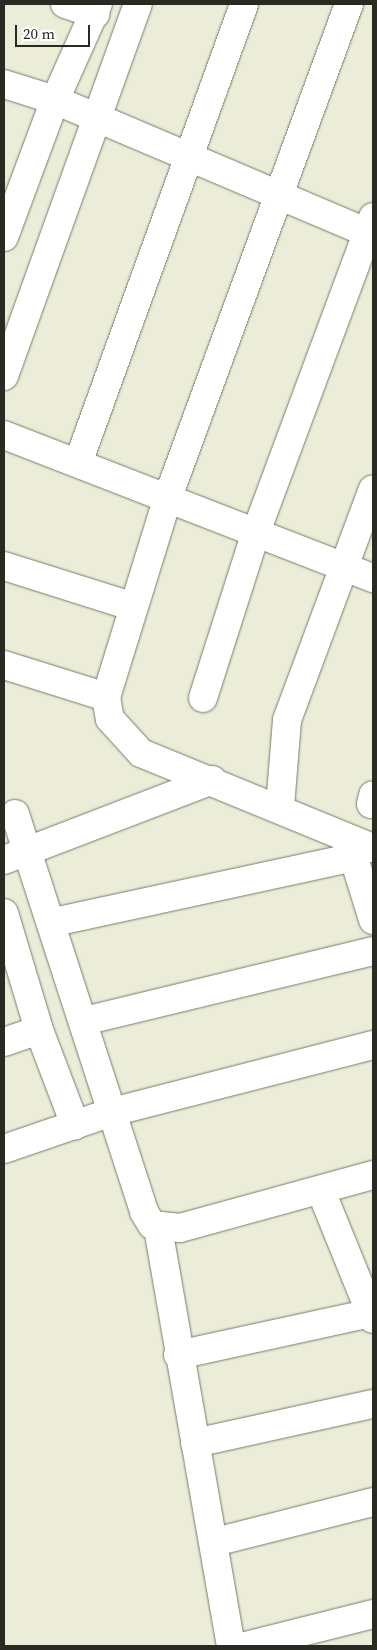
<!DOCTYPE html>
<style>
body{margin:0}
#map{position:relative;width:377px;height:1650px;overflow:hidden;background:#ecedd9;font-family:"Source Serif 4",serif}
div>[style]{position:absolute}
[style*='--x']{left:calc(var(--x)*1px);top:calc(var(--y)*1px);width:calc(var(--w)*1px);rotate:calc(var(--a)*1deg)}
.roads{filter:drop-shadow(0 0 1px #797a68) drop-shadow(0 0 1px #797a68)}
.minor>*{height:28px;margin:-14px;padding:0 14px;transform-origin:14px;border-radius:14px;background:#fff}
span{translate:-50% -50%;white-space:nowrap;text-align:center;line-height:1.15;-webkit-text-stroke:5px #fff;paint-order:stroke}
.frame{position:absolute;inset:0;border:5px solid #292a22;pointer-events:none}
.scale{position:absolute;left:15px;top:25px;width:75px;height:22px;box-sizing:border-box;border:2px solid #292a22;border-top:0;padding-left:6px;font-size:15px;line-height:18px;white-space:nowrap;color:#292a22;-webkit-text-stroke:4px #fff;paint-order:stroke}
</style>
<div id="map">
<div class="roads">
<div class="minor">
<div style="--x:65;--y:4;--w:32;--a:18"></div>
<div style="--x:349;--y:4;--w:525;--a:110.16"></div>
<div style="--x:168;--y:497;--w:209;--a:107.2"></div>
<div style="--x:106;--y:697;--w:22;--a:80"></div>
<div style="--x:110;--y:719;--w:46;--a:47.6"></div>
<div style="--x:141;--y:753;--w:251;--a:22.3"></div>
<div style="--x:4;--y:84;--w:53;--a:17.4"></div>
<div style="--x:55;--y:100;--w:345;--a:23"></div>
<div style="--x:4;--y:237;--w:146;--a:-69.6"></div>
<div style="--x:55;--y:100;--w:105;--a:-65.9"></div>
<div style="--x:4;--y:376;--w:395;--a:-70.2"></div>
<div style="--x:4;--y:435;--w:396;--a:21.2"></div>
<div style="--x:78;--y:463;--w:488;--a:-70.1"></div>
<div style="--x:4;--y:566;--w:136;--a:17.5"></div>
<div style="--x:4;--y:665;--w:107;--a:17.4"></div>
<div style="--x:203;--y:698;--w:174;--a:-72.3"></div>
<div style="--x:256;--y:532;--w:336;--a:-69.6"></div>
<div style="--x:371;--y:804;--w:9;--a:-77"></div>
<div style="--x:280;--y:807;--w:87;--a:-85.4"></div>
<div style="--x:287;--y:720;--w:246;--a:-69.6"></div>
<div style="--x:15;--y:814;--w:418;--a:72"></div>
<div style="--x:144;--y:1212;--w:15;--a:58"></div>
<div style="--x:152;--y:1225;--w:28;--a:6"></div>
<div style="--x:180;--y:1228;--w:200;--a:-15.4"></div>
<div style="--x:348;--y:839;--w:85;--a:72.8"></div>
<div style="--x:4;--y:860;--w:223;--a:-21"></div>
<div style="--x:4;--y:913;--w:122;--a:73.3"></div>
<div style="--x:39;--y:1030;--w:102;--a:69.2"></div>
<div style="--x:54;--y:922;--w:307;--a:-12.2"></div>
<div style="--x:84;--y:1021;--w:297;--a:-13.6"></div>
<div style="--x:4;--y:1042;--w:37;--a:-19"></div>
<div style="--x:4;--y:1149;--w:114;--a:-18.9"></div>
<div style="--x:112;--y:1112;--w:269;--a:-14.4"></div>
<div style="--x:321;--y:1191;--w:138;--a:67.9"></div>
<div style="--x:158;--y:1228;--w:424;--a:80.1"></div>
<div style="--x:178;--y:1355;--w:198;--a:-12.3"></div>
<div style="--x:195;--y:1443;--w:182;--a:-12.4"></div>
<div style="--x:215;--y:1542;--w:163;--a:-14.2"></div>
<div style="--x:246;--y:1646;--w:131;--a:-14.1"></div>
</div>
</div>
<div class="frame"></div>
<div class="scale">20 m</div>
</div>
